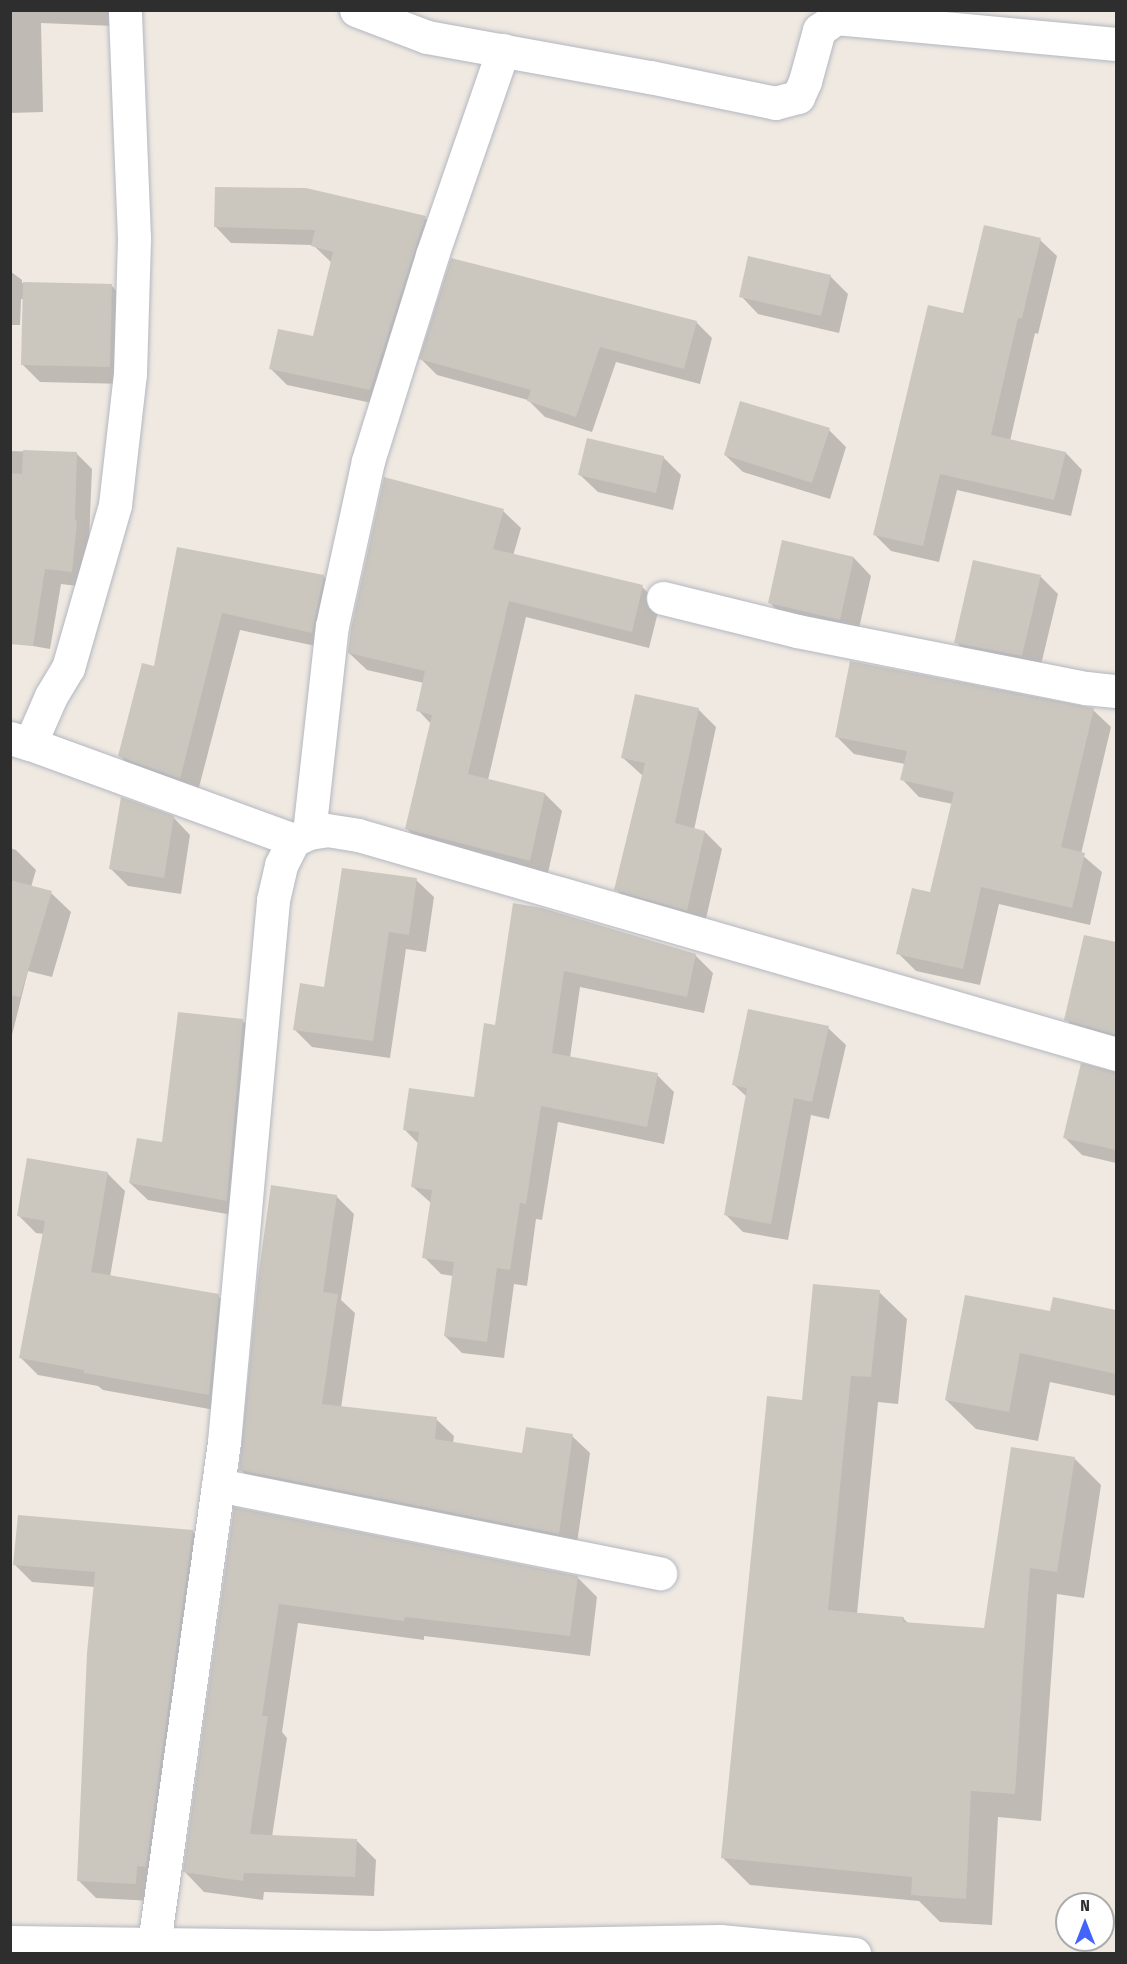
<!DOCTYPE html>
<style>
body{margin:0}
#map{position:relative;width:1127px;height:1964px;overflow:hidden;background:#efe9e1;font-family:"Fira Sans Condensed",sans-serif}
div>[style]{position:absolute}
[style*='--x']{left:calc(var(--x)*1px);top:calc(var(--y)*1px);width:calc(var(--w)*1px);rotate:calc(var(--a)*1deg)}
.shadow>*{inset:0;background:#0003}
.building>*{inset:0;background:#cbc7bf}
.roads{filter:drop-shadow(0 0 2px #b4b7c1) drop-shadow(0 0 2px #b4b7c1)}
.street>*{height:33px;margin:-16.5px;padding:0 16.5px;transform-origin:16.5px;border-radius:16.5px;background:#fff}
.secondary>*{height:33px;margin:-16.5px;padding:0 16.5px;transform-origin:16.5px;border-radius:16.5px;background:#fff}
span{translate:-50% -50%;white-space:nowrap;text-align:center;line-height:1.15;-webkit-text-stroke:4.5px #fff;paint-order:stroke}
.frame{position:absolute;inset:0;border:12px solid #2e2e2e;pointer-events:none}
.north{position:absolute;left:1055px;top:1892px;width:60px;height:60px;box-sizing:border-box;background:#fff;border:2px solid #ababab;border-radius:50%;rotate:0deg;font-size:16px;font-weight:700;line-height:24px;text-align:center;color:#2e2e2e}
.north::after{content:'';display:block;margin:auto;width:21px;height:27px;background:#4264fb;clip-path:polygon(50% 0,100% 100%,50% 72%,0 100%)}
</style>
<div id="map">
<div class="shadow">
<div style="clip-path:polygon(10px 10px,115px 10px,114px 26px,41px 23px,43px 112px,10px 113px)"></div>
<div style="clip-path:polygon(425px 218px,441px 234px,386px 406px,287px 385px,271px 369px,314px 338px,332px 263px,313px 245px,231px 243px,215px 226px)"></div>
<div style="clip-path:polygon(1040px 240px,1057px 256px,1038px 334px,1035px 333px,1010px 441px,1066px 453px,1082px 470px,1071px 516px,957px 490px,939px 562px,891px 551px,875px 535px)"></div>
<div style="clip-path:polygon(10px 271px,22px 280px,22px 283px,111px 285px,128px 303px,127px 384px,40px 382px,23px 365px,24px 299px,21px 299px,20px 325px,10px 325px)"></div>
<div style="clip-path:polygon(830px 276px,848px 294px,839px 333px,758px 314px,741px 296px)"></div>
<div style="clip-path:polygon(696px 322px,712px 338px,700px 384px,616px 362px,592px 432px,545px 417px,528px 400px,437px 375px,421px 359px)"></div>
<div style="clip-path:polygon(829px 430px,846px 447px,830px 499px,743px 472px,725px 455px)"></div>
<div style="clip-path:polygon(10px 451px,76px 453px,92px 469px,87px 587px,61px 584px,50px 649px,10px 642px)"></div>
<div style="clip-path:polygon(663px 457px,681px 475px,673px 510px,598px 492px,580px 475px)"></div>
<div style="clip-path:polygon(503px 511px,521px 528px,513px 556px,642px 587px,660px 604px,649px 648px,526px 617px,488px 780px,545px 794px,562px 811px,547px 877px,424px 846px,407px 829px,431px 724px,418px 710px,424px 683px,367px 670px,349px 653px)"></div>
<div style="clip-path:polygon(178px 548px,323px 576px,341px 594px,330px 649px,240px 630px,197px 795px,137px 773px,120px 756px,155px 668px)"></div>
<div style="clip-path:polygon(854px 558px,871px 576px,857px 637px,787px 620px,770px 603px)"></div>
<div style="clip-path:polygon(1040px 576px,1058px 594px,1039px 673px,973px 660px,956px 642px)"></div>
<div style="clip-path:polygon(636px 696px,699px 710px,716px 727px,694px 830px,705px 832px,722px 849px,704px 927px,633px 907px,616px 889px,643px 776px,622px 757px)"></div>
<div style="clip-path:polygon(1093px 710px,1111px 727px,1081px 854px,1102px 872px,1090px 925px,999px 904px,980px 985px,916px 971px,898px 953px,931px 894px,953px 804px,919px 797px,902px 779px,905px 764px,854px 754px,836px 736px)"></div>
<div style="clip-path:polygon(173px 817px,190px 835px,181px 894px,128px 886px,111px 869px)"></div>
<div style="clip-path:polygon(10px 848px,16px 850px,36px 870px,31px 887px,51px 893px,71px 912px,52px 977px,28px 971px,10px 1043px)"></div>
<div style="clip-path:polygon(416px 880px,434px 897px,426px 952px,406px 949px,390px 1058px,312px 1047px,294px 1029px)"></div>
<div style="clip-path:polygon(541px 909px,696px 956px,713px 973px,704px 1013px,580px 987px,570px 1058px,657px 1075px,674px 1092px,664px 1144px,558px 1122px,542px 1220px,536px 1219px,527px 1286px,514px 1284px,504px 1358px,462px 1353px,445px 1336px,453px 1276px,441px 1274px,424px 1257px,431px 1203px,412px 1186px,419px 1144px,404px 1129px,475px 1099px,497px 1026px)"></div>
<div style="clip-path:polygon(1086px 937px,1116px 944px,1116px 1046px,1083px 1037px,1066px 1019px)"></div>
<div style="clip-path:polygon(243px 1021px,260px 1038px,244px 1217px,148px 1200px,130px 1183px,163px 1144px)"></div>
<div style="clip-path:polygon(828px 1028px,846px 1045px,829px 1119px,811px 1115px,788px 1240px,743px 1232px,725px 1214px,747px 1097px,733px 1084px)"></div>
<div style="clip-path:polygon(1082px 1065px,1116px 1073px,1116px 1163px,1082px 1155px,1065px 1138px)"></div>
<div style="clip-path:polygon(107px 1173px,125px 1191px,110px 1277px,218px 1296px,235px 1313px,226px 1412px,103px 1390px,98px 1386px,38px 1375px,21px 1358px,44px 1234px,36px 1233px,18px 1215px)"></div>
<div style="clip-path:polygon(336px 1196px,354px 1214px,341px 1300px,355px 1313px,341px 1408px,436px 1419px,454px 1436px,453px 1443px,523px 1455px,572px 1436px,590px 1453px,576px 1550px,258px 1487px,241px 1470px)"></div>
<div style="clip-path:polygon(879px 1292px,907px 1319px,898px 1404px,878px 1402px,857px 1614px,903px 1618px,909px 1624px,985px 1629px,1074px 1458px,1101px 1485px,1084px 1598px,1057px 1594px,1041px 1821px,998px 1817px,992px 1925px,940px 1922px,919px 1901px,750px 1885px,723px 1858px,803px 1401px)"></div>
<div style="clip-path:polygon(1054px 1298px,1116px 1312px,1116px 1396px,1050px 1382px,1038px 1441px,976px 1429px,946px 1400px,1051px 1313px)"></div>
<div style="clip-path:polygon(235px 1509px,577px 1577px,597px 1597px,590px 1656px,424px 1636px,424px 1640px,298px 1623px,282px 1732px,287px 1738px,272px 1837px,356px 1840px,376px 1860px,374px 1896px,264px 1892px,263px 1900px,204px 1892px,185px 1872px)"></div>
<div style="clip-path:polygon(192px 1531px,210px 1548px,153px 1901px,96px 1898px,78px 1880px,95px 1587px,32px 1582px,15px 1565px)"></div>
</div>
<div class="building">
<div style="clip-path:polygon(215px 187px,306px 188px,426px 216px,370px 390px,269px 369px,278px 329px,313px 336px,333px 252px,311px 246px,315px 230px,214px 227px)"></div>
<div style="clip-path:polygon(984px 225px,1041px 238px,1022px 318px,1018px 318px,991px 435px,1066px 452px,1054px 500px,940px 474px,923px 546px,873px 535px,928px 305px,963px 313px)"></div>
<div style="clip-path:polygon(748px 256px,831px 275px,821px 316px,739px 297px)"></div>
<div style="clip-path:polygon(451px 258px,697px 321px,684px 369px,600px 347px,576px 417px,527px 401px,531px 390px,419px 359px)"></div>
<div style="clip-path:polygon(23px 282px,112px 284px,110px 367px,21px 365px)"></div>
<div style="clip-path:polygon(740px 401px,830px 428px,812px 483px,724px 455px)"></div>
<div style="clip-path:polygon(587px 438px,664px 456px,656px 493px,578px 475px)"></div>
<div style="clip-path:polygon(23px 450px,77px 452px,75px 520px,77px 521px,72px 572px,45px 569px,33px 646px,10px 644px,10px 473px,22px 474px)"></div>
<div style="clip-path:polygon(384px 477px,504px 509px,493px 549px,643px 585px,632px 632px,509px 601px,468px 774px,545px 793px,530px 861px,405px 829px,432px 715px,416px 711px,425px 671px,348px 653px,351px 629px)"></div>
<div style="clip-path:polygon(782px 540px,854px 557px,840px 620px,768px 603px)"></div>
<div style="clip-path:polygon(177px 547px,324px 575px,312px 633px,222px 613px,180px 779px,118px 756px,142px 663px,154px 666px)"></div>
<div style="clip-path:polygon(973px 560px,1041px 575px,1022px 656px,954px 643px)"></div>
<div style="clip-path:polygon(850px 661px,1094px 708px,1061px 847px,1085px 853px,1072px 908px,981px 887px,963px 969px,896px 954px,912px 888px,930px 892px,954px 792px,900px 780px,907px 751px,835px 737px)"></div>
<div style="clip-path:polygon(635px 694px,699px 708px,675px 823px,705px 831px,687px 911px,614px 890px,645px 763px,621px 758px)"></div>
<div style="clip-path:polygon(121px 797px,174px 816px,164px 878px,109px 869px)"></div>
<div style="clip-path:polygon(342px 868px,417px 878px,409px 935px,389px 932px,373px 1041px,293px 1030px,300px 983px,324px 987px)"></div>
<div style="clip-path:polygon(10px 880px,52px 891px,20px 997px,10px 995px)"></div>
<div style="clip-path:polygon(513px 903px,542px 908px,696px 954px,687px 997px,564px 971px,552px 1053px,658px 1073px,647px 1127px,541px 1106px,526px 1204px,520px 1203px,510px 1270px,497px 1268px,487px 1342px,444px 1336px,454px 1262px,422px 1258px,432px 1190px,411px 1187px,419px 1132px,403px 1130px,409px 1088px,474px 1097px,484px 1023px,495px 1025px)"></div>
<div style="clip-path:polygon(1084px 935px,1116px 942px,1116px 1035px,1064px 1020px)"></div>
<div style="clip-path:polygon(748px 1009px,829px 1026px,812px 1102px,794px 1098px,771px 1224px,724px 1215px,747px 1088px,732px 1085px)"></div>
<div style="clip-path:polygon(178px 1012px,243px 1019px,227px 1201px,129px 1183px,137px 1138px,162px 1142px)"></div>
<div style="clip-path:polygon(1081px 1063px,1116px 1072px,1116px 1150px,1063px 1138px)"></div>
<div style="clip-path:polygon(27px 1158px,108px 1172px,91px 1272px,219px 1294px,209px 1395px,84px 1373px,84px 1370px,19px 1358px,45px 1221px,17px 1216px)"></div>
<div style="clip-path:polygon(271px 1185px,337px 1195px,323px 1292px,338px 1294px,322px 1404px,437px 1417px,435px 1439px,522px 1453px,526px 1427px,573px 1434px,559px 1534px,239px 1470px,258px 1278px)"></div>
<div style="clip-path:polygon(813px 1284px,880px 1290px,871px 1377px,851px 1376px,828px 1610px,904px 1617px,903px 1622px,984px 1628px,1011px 1447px,1075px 1457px,1057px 1572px,1030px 1568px,1015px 1794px,971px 1791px,966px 1899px,911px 1895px,912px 1877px,721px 1858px,767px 1396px,802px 1400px)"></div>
<div style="clip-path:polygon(965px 1295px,1050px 1311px,1053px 1297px,1116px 1310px,1116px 1374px,1020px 1353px,1009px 1412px,945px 1400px)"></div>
<div style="clip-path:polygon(234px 1507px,578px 1576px,570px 1636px,405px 1617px,404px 1621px,279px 1604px,262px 1716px,268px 1716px,250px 1834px,357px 1839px,355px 1877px,244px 1873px,243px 1881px,183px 1872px)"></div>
<div style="clip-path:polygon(18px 1515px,193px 1530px,146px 1867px,137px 1866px,136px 1884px,77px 1881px,87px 1653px,95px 1572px,13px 1565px)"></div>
</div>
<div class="roads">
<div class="street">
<div style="--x:356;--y:10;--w:76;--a:20.8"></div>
<div style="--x:427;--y:37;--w:227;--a:10.2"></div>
<div style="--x:650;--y:77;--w:128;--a:11.7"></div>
<div style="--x:775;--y:103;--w:24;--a:-15"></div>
<div style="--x:798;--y:97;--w:17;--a:-66"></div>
<div style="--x:805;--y:81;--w:53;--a:-74.6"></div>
<div style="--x:819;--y:30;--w:21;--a:-35"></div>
<div style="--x:836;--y:18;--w:281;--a:5.3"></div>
<div style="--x:663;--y:598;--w:138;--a:13.8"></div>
<div style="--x:797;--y:631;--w:295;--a:11.2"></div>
<div style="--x:1086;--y:688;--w:30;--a:6"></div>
<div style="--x:10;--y:738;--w:21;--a:17"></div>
<div style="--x:30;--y:744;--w:52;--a:-66.4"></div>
<div style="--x:51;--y:696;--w:33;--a:-59"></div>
<div style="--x:68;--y:668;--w:170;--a:-73.9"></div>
<div style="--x:115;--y:505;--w:132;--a:-83.5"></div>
<div style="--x:130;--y:374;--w:136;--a:-88.3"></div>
<div style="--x:134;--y:238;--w:228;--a:-92.3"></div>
<div style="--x:30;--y:744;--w:281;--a:20"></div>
<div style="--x:309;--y:833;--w:208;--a:-83.7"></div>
<div style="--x:332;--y:626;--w:169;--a:-77.7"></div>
<div style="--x:368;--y:461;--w:216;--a:-72.7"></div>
<div style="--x:432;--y:255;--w:217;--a:-70.9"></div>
<div style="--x:218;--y:1485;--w:451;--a:11.3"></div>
<div style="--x:154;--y:1944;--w:507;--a:-82.06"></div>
<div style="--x:224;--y:1442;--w:544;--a:-84.83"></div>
<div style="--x:273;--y:900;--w:36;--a:-77"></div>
<div style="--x:281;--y:865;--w:28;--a:-63"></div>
<div style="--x:294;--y:840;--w:17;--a:-25"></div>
<div style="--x:309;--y:833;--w:18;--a:-9"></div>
<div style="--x:327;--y:830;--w:31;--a:9"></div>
<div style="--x:358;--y:835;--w:789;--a:16.11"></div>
</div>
<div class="secondary">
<div style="--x:10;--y:1942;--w:366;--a:0.8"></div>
<div style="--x:376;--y:1947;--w:344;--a:-1"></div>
<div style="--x:720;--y:1941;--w:135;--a:5.5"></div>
</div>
</div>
<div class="frame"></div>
<div class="north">N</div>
</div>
